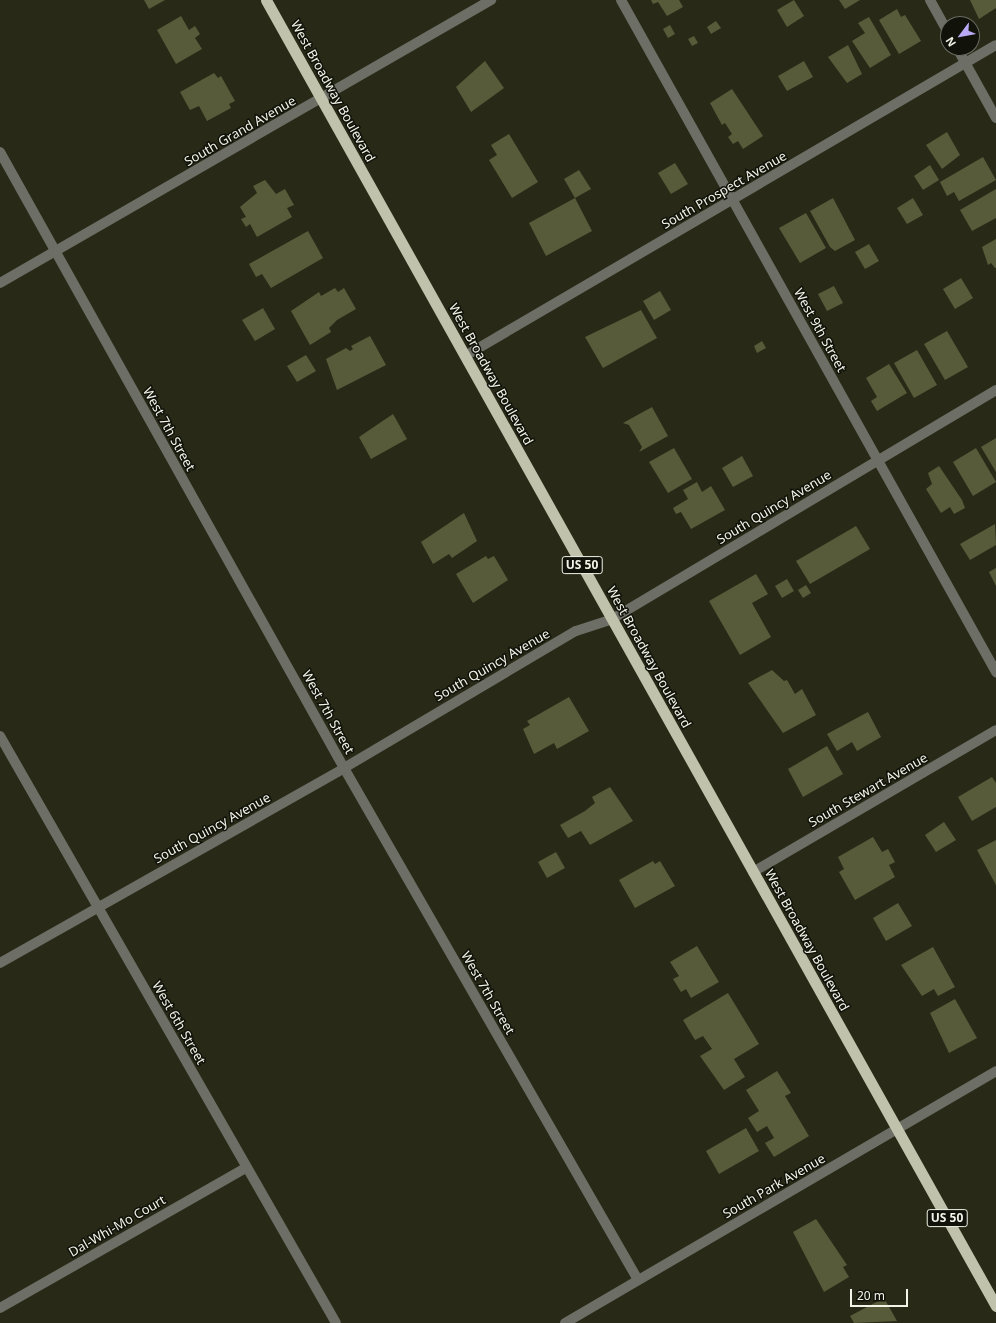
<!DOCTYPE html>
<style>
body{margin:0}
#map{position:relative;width:996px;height:1323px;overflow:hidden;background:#282a17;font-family:"Noto Sans",sans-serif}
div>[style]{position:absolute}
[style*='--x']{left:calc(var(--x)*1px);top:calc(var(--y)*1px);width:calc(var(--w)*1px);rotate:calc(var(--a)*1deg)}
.building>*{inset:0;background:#575b39}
.minor>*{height:10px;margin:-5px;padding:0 5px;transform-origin:5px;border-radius:5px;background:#6d6e65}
.tertiary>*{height:10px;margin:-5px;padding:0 5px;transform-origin:5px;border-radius:5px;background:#6d6e65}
.trunk>*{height:11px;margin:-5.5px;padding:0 5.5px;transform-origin:5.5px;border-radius:5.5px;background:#c0c2ac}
span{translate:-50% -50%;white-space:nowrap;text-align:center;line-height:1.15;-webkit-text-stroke:3px #11120a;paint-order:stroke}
.shield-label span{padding:1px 3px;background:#11120a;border:1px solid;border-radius:3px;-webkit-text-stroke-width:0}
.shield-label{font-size:12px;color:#f2f4e8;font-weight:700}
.street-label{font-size:13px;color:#f2f4e8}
.north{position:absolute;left:940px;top:16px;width:40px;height:40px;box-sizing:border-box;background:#11120a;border:1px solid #6b6c63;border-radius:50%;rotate:238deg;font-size:11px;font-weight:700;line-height:16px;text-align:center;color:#f2f4e8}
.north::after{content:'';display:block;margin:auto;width:14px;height:18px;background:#baaaf6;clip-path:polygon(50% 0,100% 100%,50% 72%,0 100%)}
.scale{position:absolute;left:850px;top:1289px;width:58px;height:18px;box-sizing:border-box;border:2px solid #f2f4e8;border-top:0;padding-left:5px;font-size:12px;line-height:14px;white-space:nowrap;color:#f2f4e8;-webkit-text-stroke:3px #11120a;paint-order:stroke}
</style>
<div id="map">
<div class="building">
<div style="clip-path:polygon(144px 0,165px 0,149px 9px)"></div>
<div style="clip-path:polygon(651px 0,679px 0,683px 7px,667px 16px,658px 2px,653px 4px)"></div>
<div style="clip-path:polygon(794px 0,804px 16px,787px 27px,777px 10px)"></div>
<div style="clip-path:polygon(839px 0,860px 0,845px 9px)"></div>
<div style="clip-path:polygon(970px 0,996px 0,996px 8px,979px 19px)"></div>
<div style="clip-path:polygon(897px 9px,901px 17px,905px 15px,921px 41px,899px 54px,879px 20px)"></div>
<div style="clip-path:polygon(181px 16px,189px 30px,195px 26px,200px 34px,195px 38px,202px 49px,176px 64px,157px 30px)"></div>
<div style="clip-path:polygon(869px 17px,891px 55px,870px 68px,852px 41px,865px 33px,858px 23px)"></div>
<div style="clip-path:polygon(716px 21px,721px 28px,711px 34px,707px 27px)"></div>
<div style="clip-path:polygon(670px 25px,675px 34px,668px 38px,663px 29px)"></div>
<div style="clip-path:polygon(694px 36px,698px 43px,692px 46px,688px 39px)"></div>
<div style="clip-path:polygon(848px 45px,862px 74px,847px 83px,828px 57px)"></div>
<div style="clip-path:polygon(485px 61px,504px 88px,471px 112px,456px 87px)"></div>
<div style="clip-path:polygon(804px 61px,813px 77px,787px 91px,778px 76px)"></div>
<div style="clip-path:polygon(214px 73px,218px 78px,221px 76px,235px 101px,229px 104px,231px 108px,207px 121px,199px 106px,190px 110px,180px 92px)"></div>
<div style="clip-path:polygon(732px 89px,763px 136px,743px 149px,738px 141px,733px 144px,728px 137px,732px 134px,725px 123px,722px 125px,710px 103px)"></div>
<div style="clip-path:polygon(947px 132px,960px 155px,942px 169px,926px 145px)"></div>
<div style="clip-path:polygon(509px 134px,538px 182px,512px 198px,489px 160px,497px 155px,491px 145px)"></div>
<div style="clip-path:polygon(983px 157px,996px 180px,959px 201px,954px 192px,947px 196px,940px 182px)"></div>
<div style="clip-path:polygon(675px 163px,688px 184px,671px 194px,658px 173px)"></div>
<div style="clip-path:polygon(930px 165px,939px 180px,923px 190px,914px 176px)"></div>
<div style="clip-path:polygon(579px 170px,591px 189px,575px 198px,564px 179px)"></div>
<div style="clip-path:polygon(265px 180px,276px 194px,285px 189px,294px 205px,287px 208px,292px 217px,257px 237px,250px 224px,246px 227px,241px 219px,246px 217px,240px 207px,257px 193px,253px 186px)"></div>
<div style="clip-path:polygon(996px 189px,996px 218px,972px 231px,960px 210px)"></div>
<div style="clip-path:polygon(575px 198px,592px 231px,546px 256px,529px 223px)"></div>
<div style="clip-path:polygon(833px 198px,855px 240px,835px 251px,830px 247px,810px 211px)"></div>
<div style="clip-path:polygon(913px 198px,923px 215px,907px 224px,897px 208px)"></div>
<div style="clip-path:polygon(806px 213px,826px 248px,800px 263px,779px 228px)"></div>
<div style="clip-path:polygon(308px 231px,323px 258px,271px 288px,262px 274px,256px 277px,249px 264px)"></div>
<div style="clip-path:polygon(996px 239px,996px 268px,995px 268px,991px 263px,988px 265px,982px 247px)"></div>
<div style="clip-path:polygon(869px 244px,879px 261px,865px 269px,855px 252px)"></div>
<div style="clip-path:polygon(961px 278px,973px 298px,955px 309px,943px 289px)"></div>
<div style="clip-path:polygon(834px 286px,843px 303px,827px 311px,818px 294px)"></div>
<div style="clip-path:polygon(335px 288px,338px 292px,344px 288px,356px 309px,337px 320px,329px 328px,331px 332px,310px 345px,291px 311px,319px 292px,321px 296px)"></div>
<div style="clip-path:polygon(660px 291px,671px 310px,654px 320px,643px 301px)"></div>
<div style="clip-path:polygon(263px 308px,275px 329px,255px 341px,242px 320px)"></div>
<div style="clip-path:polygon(641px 310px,657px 338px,603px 368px,585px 337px)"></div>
<div style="clip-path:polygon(947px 331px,968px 367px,945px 380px,924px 344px)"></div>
<div style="clip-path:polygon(370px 336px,386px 365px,337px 390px,326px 359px,346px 348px,350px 351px,353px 349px,351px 346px)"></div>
<div style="clip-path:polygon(762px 341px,766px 348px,757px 353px,754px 346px)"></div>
<div style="clip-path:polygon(917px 350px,937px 385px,914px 398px,894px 363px)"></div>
<div style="clip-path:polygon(306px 355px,316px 371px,297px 382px,287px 366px)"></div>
<div style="clip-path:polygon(889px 364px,907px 393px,877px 411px,871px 401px,877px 397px,866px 378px)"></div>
<div style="clip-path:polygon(652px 407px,668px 436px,639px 452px,642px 447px,629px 425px,623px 423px)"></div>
<div style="clip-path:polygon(393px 414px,407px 439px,371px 459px,359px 437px)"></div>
<div style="clip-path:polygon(996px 438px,996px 472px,981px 447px)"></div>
<div style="clip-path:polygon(674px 448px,692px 479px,668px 493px,649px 462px)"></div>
<div style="clip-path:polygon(976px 448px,996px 482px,973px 496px,953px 462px)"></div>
<div style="clip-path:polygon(742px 456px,753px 476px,733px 487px,722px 468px)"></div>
<div style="clip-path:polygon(939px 466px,962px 500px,965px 508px,954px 514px,950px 507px,941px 513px,926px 489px,932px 484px,928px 473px)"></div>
<div style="clip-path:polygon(697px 482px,702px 492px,711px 486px,725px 510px,691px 529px,681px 512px,676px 514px,673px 508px,688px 499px,683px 490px)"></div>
<div style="clip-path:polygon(464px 513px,477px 541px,452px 558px,449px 554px,433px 564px,421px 542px)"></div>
<div style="clip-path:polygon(995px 524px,996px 545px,970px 560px,960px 544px)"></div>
<div style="clip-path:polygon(856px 526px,870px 549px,810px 584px,796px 561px)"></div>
<div style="clip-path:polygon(486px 556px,488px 559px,494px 556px,508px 580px,473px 603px,456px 574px)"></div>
<div style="clip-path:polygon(996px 568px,996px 586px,989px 572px)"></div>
<div style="clip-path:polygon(756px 574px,768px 594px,752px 603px,771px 637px,740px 655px,709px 601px)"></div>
<div style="clip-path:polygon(787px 579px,794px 591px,782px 598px,775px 586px)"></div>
<div style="clip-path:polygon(806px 585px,811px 593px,803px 598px,798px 590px)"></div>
<div style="clip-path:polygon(772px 670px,784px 681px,787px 680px,795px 694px,802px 689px,816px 715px,783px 733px,748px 683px)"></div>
<div style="clip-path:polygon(569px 697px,589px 731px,557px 749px,554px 743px,534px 754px,523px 729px,530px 725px,527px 721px)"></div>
<div style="clip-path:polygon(868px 712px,881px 737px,857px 751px,852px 742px,837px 751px,827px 734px)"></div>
<div style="clip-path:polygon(827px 746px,843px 774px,803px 797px,788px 769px)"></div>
<div style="clip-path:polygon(992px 777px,996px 783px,996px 807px,972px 821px,958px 797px)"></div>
<div style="clip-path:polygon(610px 787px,633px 821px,590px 845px,581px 831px,568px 838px,560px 825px,585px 811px,595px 803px,592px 797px)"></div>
<div style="clip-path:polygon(944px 822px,956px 840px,936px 852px,925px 835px)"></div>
<div style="clip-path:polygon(873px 837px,882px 852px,888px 849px,895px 862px,889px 865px,895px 877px,855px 900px,839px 872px,844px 869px,838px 857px)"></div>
<div style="clip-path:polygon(996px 840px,996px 885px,977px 850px)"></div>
<div style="clip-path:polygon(556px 852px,565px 868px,547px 878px,538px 862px)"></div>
<div style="clip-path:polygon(653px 861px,655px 864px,660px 861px,675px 886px,635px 908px,619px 880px)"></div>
<div style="clip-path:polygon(898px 903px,912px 926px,886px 941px,873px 918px)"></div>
<div style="clip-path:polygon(697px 946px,719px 982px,691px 998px,686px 989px,681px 992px,673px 979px,679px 976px,670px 962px)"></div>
<div style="clip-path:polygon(933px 947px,955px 987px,938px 996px,934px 989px,922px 996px,901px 965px)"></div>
<div style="clip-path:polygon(728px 993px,759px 1044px,734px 1059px,745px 1077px,724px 1090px,700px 1056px,712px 1049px,703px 1036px,695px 1040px,683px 1020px)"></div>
<div style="clip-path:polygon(955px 999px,977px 1038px,949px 1053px,930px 1013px)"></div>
<div style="clip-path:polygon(777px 1071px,791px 1093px,785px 1096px,809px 1136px,774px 1157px,765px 1143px,774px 1138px,767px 1126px,757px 1132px,748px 1118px,759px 1111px,746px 1090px)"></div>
<div style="clip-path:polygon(746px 1128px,759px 1151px,719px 1174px,706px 1151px)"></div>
<div style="clip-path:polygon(816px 1219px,847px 1265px,843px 1267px,849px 1277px,824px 1292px,793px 1232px)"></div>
<div style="clip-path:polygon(884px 1298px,897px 1321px,854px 1323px,850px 1316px)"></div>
</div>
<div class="minor">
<div style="--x:621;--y:0;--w:770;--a:60.84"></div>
<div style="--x:930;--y:0;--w:37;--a:61"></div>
<div style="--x:957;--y:48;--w:80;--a:60.9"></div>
<div style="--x:0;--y:152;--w:706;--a:60.82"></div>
<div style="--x:344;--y:768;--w:590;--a:60.13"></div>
<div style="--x:465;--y:356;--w:615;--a:-30.36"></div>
<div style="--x:0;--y:736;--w:676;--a:60.21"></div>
<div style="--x:753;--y:872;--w:281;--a:-30.3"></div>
<div style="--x:0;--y:963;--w:395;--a:-29.5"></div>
<div style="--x:344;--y:768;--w:269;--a:-30.6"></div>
<div style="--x:576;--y:631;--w:38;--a:-18"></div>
<div style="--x:612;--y:619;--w:447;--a:-30.8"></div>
<div style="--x:0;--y:1308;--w:284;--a:-29.7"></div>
<div style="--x:565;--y:1323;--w:499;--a:-30.3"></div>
</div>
<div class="tertiary">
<div style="--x:0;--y:283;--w:567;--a:-29.96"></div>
</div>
<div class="trunk">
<div style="--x:266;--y:0;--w:1496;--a:60.8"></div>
</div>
<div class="shield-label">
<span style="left:582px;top:565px">US 50</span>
<span style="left:947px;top:1218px">US 50</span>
</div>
<div class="street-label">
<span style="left:333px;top:91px;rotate:61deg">West Broadway Boulevard</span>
<span style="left:240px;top:131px;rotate:-30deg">South Grand Avenue</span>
<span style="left:724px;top:190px;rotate:-30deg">South Prospect Avenue</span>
<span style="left:820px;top:330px;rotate:61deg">West 9th Street</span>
<span style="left:491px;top:374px;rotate:61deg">West Broadway Boulevard</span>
<span style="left:169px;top:429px;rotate:61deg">West 7th Street</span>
<span style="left:774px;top:507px;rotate:-31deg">South Quincy Avenue</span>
<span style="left:649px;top:657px;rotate:61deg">West Broadway Boulevard</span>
<span style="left:492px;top:665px;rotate:-30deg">South Quincy Avenue</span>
<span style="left:328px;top:712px;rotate:61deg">West 7th Street</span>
<span style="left:868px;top:790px;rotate:-30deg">South Stewart Avenue</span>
<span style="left:212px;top:828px;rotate:-29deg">South Quincy Avenue</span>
<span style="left:807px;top:940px;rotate:61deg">West Broadway Boulevard</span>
<span style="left:488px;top:993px;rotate:60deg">West 7th Street</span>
<span style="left:179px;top:1023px;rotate:60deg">West 6th Street</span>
<span style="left:774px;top:1186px;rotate:-30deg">South Park Avenue</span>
<span style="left:117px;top:1226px;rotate:-30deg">Dal-Whi-Mo Court</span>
</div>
<div class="north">N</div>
<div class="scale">20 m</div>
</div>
